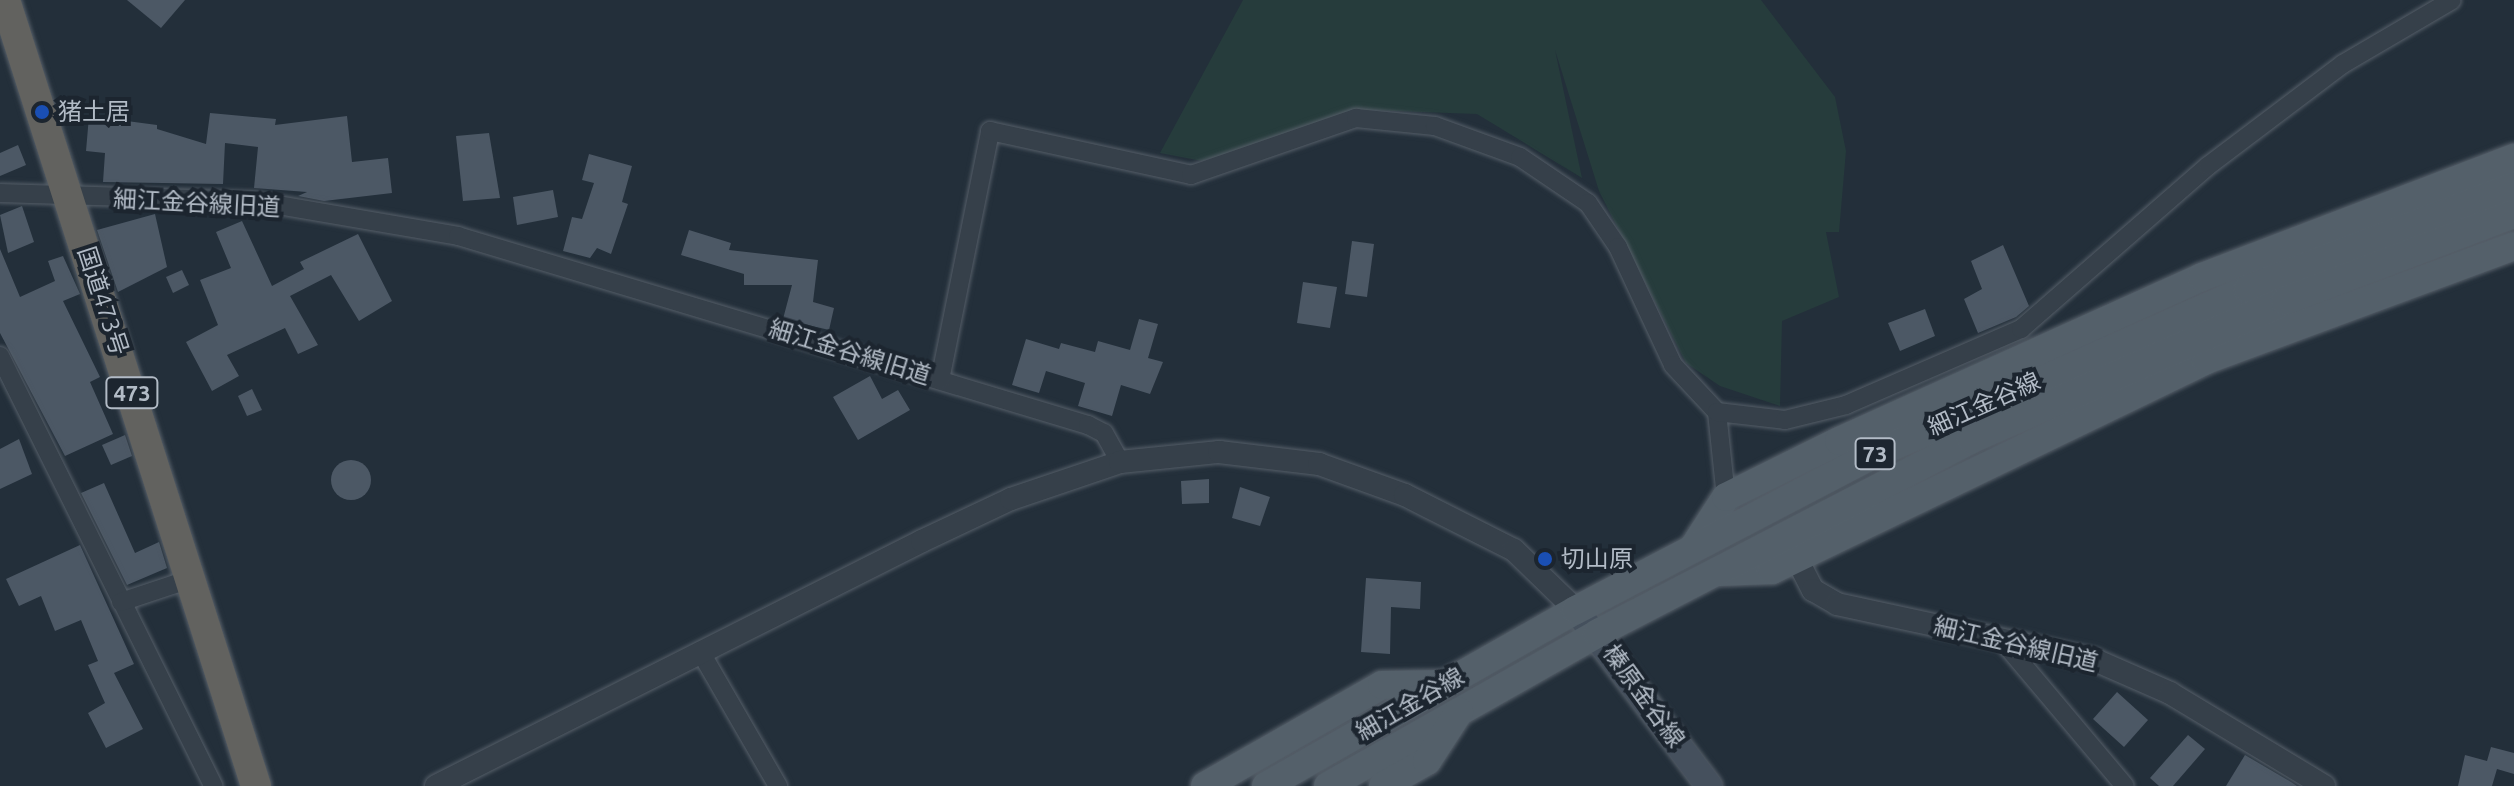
<!DOCTYPE html>
<meta charset="utf-8">
<style>
body{margin:0}
#map{position:relative;width:2514px;height:786px;overflow:hidden;background:#232f3a;font-family:Ubuntu,"Noto Sans JP",sans-serif}
div>[style]{position:absolute}
[style*='--x']{left:calc(var(--x)*1px);top:calc(var(--y)*1px);width:calc(var(--w)*1px);rotate:calc(var(--a)*1deg)}
.green>*{inset:0;background:#263c3c}
.building>*{inset:0;background:#4c5865}
.round{border-radius:50%}
.roads{filter:drop-shadow(0 0 2px #555e68) drop-shadow(0 0 2px #555e68)}
.minor>*{height:18px;margin:-9px;padding:0 9px;transform-origin:9px;border-radius:9px;background:#36404a}
.tertiary>*{height:22px;margin:-11px;padding:0 11px;transform-origin:11px;border-radius:11px;background:#36404a}
.secondary>*{height:26px;margin:-13px;padding:0 13px;transform-origin:13px;border-radius:13px;background:#45505d}
.primary>*{height:28px;margin:-14px;padding:0 14px;transform-origin:14px;border-radius:14px;background:#54606a}
.trunk>*{height:30px;margin:-15px;padding:0 15px;transform-origin:15px;border-radius:15px;background:#62625f}
.dots>*{width:22px;height:22px;translate:-50% -50%;box-sizing:border-box;border:4px solid #1c252f;border-radius:50%}
span{translate:-50% -50%;white-space:nowrap;text-align:center;line-height:1.15;-webkit-text-stroke:8px #1c252f;paint-order:stroke}
.shield-label span{padding:2px 6px;background:#1c252f;border:2px solid;border-radius:6px;-webkit-text-stroke-width:0}
.shield-label{font-size:22px;color:#b2bbc6;font-weight:700}
.poi-label{font-size:24px;color:#b2bbc6}
.left{translate:0 -50%;text-align:left}
.street-label{font-size:24px;color:#b2bbc6}
</style>
<div id="map">
<div class="green">
<div style="clip-path:polygon(1243px 0,1761px 0,1835px 97px,1846px 151px,1839px 232px,1826px 232px,1839px 297px,1782px 321px,1780px 406px,1720px 386px,1686px 363px,1599px 191px,1555px 50px,1582px 178px,1477px 114px,1366px 110px,1202px 161px,1160px 153px)"></div>
</div>
<div class="building">
<div style="clip-path:polygon(127px 0,185px 0,161px 28px)"></div>
<div style="clip-path:polygon(210px 113px,276px 119px,275px 125px,347px 116px,352px 162px,388px 158px,392px 193px,324px 201px,298px 196px,307px 192px,254px 188px,258px 147px,225px 143px,223px 184px,103px 182px,105px 153px,86px 151px,89px 116px,157px 125px,157px 129px,206px 144px)"></div>
<div style="clip-path:polygon(489px 133px,500px 198px,463px 201px,456px 136px)"></div>
<div style="clip-path:polygon(18px 145px,26px 165px,0 176px,0 153px)"></div>
<div style="clip-path:polygon(589px 154px,632px 166px,622px 202px,628px 204px,611px 254px,597px 248px,590px 258px,563px 251px,572px 217px,582px 219px,594px 183px,582px 180px)"></div>
<div style="clip-path:polygon(553px 190px,558px 217px,517px 225px,513px 197px)"></div>
<div style="clip-path:polygon(22px 206px,34px 242px,8px 253px,0 215px)"></div>
<div style="clip-path:polygon(155px 214px,167px 267px,118px 292px,97px 230px)"></div>
<div style="clip-path:polygon(242px 221px,272px 286px,304px 269px,300px 262px,358px 234px,392px 301px,359px 321px,331px 275px,290px 296px,318px 345px,298px 354px,285px 328px,227px 355px,239px 376px,212px 391px,186px 342px,218px 325px,200px 280px,231px 268px,216px 232px)"></div>
<div style="clip-path:polygon(689px 230px,731px 243px,729px 250px,818px 260px,813px 302px,834px 308px,829px 330px,783px 319px,792px 285px,744px 285px,744px 274px,681px 255px)"></div>
<div style="clip-path:polygon(1352px 241px,1374px 244px,1367px 297px,1345px 294px)"></div>
<div style="clip-path:polygon(2003px 245px,2029px 306px,2016px 317px,1978px 333px,1964px 299px,1982px 289px,1971px 261px)"></div>
<div style="clip-path:polygon(0 249px,20px 297px,55px 281px,48px 261px,63px 256px,80px 294px,63px 301px,100px 377px,90px 382px,113px 434px,65px 456px,0 333px)"></div>
<div style="clip-path:polygon(182px 270px,189px 285px,173px 293px,166px 277px)"></div>
<div style="clip-path:polygon(1303px 282px,1337px 287px,1330px 328px,1297px 323px)"></div>
<div style="clip-path:polygon(1925px 309px,1935px 336px,1900px 351px,1888px 323px)"></div>
<div style="clip-path:polygon(1139px 319px,1158px 324px,1148px 358px,1163px 362px,1150px 394px,1121px 385px,1112px 416px,1078px 406px,1085px 383px,1046px 371px,1039px 393px,1012px 385px,1026px 339px,1059px 349px,1061px 343px,1095px 352px,1098px 341px,1130px 350px)"></div>
<div style="clip-path:polygon(870px 376px,882px 399px,898px 390px,910px 410px,858px 440px,833px 397px)"></div>
<div style="clip-path:polygon(252px 389px,262px 410px,247px 416px,238px 396px)"></div>
<div style="clip-path:polygon(125px 435px,132px 456px,111px 465px,102px 445px)"></div>
<div style="clip-path:polygon(19px 439px,32px 474px,0 489px,0 449px)"></div>
<div class="round" style="left:331px;top:460px;width:40px;height:40px"></div>
<div style="clip-path:polygon(1209px 479px,1209px 503px,1182px 504px,1181px 481px)"></div>
<div style="clip-path:polygon(104px 483px,135px 553px,159px 542px,167px 568px,127px 585px,81px 493px)"></div>
<div style="clip-path:polygon(1240px 487px,1270px 497px,1260px 526px,1232px 518px)"></div>
<div style="clip-path:polygon(80px 545px,134px 664px,114px 673px,143px 729px,106px 748px,88px 713px,105px 703px,88px 665px,98px 661px,81px 620px,55px 631px,41px 596px,19px 606px,6px 579px)"></div>
<div style="clip-path:polygon(1366px 578px,1421px 582px,1420px 609px,1391px 607px,1390px 654px,1361px 652px)"></div>
<div style="clip-path:polygon(2117px 692px,2148px 720px,2124px 747px,2093px 719px)"></div>
<div style="clip-path:polygon(2188px 735px,2205px 749px,2173px 786px,2159px 786px,2150px 778px)"></div>
<div style="clip-path:polygon(2491px 747px,2514px 753px,2514px 774px,2497px 769px,2492px 786px,2458px 786px,2465px 755px,2487px 761px)"></div>
<div style="clip-path:polygon(2245px 755px,2291px 782px,2297px 786px,2226px 786px)"></div>
</div>
<div class="roads">
<div class="minor">
<div style="--x:0;--y:193;--w:254;--a:1.8"></div>
<div style="--x:254;--y:201;--w:207;--a:9.7"></div>
<div style="--x:458;--y:236;--w:658;--a:16.7"></div>
<div style="--x:1088;--y:425;--w:18;--a:27"></div>
<div style="--x:1104;--y:433;--w:33;--a:61"></div>
<div style="--x:0;--y:356;--w:480;--a:63.6"></div>
<div style="--x:940;--y:380;--w:254;--a:-78.6"></div>
<div style="--x:990;--y:131;--w:206;--a:12.3"></div>
<div style="--x:1191;--y:175;--w:175;--a:-19.1"></div>
<div style="--x:1356;--y:118;--w:79;--a:5.8"></div>
<div style="--x:1435;--y:126;--w:90;--a:20"></div>
<div style="--x:1520;--y:157;--w:82;--a:34.1"></div>
<div style="--x:1588;--y:203;--w:53;--a:55.7"></div>
<div style="--x:1618;--y:247;--w:130;--a:65"></div>
<div style="--x:1673;--y:365;--w:64;--a:46.9"></div>
<div style="--x:1717;--y:412;--w:85;--a:84"></div>
<div style="--x:1717;--y:412;--w:68;--a:6.7"></div>
<div style="--x:1785;--y:420;--w:63;--a:-13.8"></div>
<div style="--x:1846;--y:405;--w:191;--a:-23.5"></div>
<div style="--x:2021;--y:329;--w:248;--a:-41.1"></div>
<div style="--x:2208;--y:166;--w:169;--a:-37.1"></div>
<div style="--x:2343;--y:64;--w:126;--a:-30.4"></div>
<div style="--x:121;--y:602;--w:73;--a:-18.4"></div>
<div style="--x:2001;--y:639;--w:192;--a:49.9"></div>
<div style="--x:700;--y:651;--w:156;--a:60"></div>
</div>
<div class="tertiary">
<div style="--x:1797;--y:559;--w:35;--a:63"></div>
<div style="--x:1813;--y:590;--w:28;--a:30"></div>
<div style="--x:1837;--y:604;--w:264;--a:12.2"></div>
<div style="--x:2095;--y:660;--w:82;--a:23.7"></div>
<div style="--x:2170;--y:693;--w:180;--a:31.1"></div>
<div style="--x:436;--y:786;--w:544;--a:-26.75"></div>
<div style="--x:922;--y:541;--w:98;--a:-25.3"></div>
<div style="--x:1011;--y:499;--w:115;--a:-18.7"></div>
<div style="--x:1120;--y:462;--w:100;--a:-5.8"></div>
<div style="--x:1219;--y:452;--w:101;--a:6.8"></div>
<div style="--x:1319;--y:464;--w:91;--a:19.8"></div>
<div style="--x:1405;--y:495;--w:122;--a:26.8"></div>
<div style="--x:1514;--y:550;--w:86;--a:44.1"></div>
</div>
<div class="secondary">
<div style="--x:1576;--y:610;--w:221;--a:52.9"></div>
</div>
<div class="primary">
<div style="--x:1695;--y:545;--w:57;--a:-57.1"></div>
<div style="--x:1726;--y:497;--w:126;--a:-26.4"></div>
<div style="--x:1839;--y:441;--w:398;--a:-24.3"></div>
<div style="--x:2202;--y:277;--w:334;--a:-20.9"></div>
<div style="--x:1720;--y:572;--w:52;--a:-2.2"></div>
<div style="--x:1772;--y:570;--w:482;--a:-25.8"></div>
<div style="--x:2206;--y:360;--w:328;--a:-20.3"></div>
<div style="--x:1205;--y:786;--w:204;--a:-29.7"></div>
<div style="--x:1382;--y:685;--w:60;--a:-1"></div>
<div style="--x:1266;--y:786;--w:356;--a:-29.6"></div>
<div style="--x:1576;--y:610;--w:333;--a:-27.6"></div>
<div style="--x:1871;--y:456;--w:412;--a:-23.9"></div>
<div style="--x:2248;--y:289;--w:285;--a:-21"></div>
<div style="--x:1328;--y:786;--w:310;--a:-29.5"></div>
<div style="--x:1598;--y:633;--w:421;--a:-27.4"></div>
<div style="--x:1972;--y:439;--w:342;--a:-23.8"></div>
<div style="--x:2285;--y:301;--w:245;--a:-20.8"></div>
<div style="--x:1383;--y:786;--w:51;--a:-29.6"></div>
<div style="--x:1427;--y:761;--w:59;--a:-56.9"></div>
</div>
<div class="trunk">
<div style="--x:5;--y:0;--w:825;--a:72.29"></div>
</div>
</div>
<div class="dots">
<div style="left:42px;top:112px;background:#1a4fb4"></div>
<div style="left:1545px;top:559px;background:#1a4fb4"></div>
</div>
<div class="shield-label">
<span style="left:132px;top:393px">473</span>
<span style="left:1875px;top:454px">73</span>
</div>
<div class="poi-label">
<span class="left" style="left:58px;top:112px">猪土居</span>
<span class="left" style="left:1561px;top:559px">切山原</span>
</div>
<div class="street-label">
<span style="left:197px;top:203px;rotate:3deg">細江金谷線旧道</span>
<span style="left:103px;top:301px;rotate:72deg">国道473号</span>
<span style="left:850px;top:352px;rotate:17deg">細江金谷線旧道</span>
<span style="left:1984px;top:404px;rotate:-24deg">細江金谷線</span>
<span style="left:2016px;top:644px;rotate:13deg">細江金谷線旧道</span>
<span style="left:1644px;top:696px;rotate:54deg">榛原金谷線</span>
<span style="left:1410px;top:704px;rotate:-30deg">細江金谷線</span>
</div>
</div>
